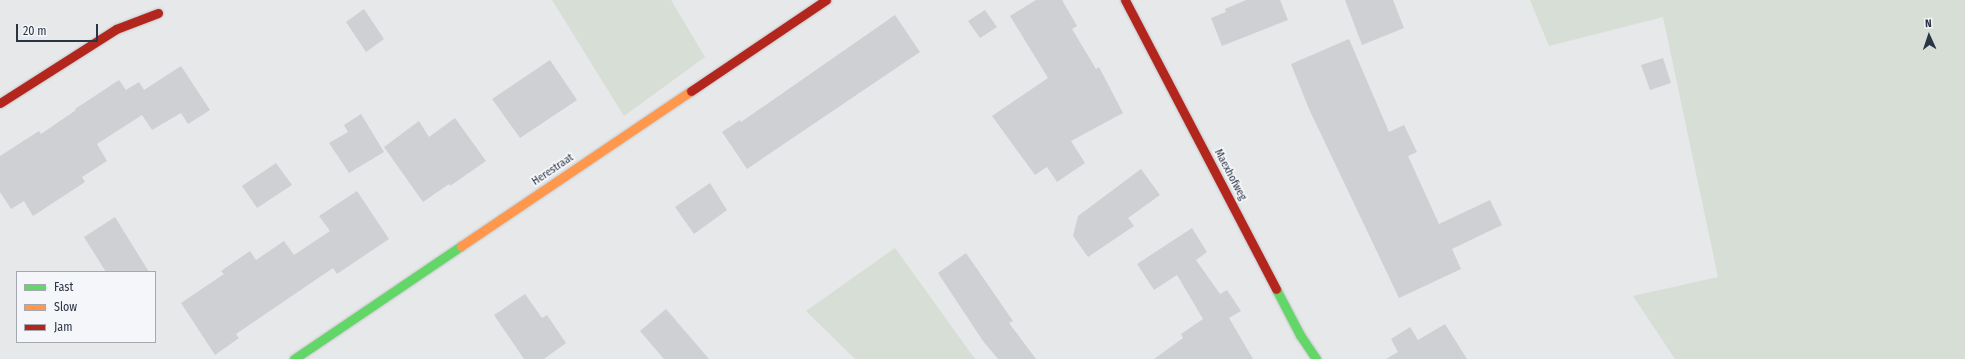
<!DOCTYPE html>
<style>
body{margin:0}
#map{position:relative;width:1965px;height:359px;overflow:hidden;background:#e6e8ea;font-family:"Fira Sans Condensed",sans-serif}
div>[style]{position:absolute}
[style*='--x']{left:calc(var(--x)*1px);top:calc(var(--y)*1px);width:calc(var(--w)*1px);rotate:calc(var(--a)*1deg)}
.green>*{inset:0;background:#d6ded6}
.building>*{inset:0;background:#ced0d3}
.roads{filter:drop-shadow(0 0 1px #c4c6c8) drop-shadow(0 0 1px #c4c6c8)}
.fast>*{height:9px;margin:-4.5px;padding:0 4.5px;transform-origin:4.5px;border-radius:4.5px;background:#63d668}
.slow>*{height:9px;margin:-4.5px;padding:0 4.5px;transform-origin:4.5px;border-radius:4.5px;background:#ff974d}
.jam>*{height:9px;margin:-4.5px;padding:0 4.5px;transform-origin:4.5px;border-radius:4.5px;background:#b3261e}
span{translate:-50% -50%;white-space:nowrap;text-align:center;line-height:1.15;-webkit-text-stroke:3.5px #f4f6f9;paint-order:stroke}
.street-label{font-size:11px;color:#2b3445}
.legend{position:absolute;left:16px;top:271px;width:140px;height:72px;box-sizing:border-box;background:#f4f6f9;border:1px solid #a4a8b1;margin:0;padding:5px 7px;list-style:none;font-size:12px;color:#2b3445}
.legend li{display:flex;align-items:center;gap:8px;height:20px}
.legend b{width:20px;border:1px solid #a4a8b1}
.north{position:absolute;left:1909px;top:16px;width:40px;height:40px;-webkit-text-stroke:3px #f4f6f9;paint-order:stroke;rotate:357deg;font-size:11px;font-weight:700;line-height:16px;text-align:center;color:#2b3445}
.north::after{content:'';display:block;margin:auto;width:14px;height:18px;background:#2b3445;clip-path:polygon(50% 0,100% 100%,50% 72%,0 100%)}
.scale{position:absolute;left:16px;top:24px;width:82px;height:18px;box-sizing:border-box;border:2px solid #2b3445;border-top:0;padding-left:5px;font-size:12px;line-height:14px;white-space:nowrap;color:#2b3445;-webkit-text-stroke:3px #f4f6f9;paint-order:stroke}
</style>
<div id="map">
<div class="green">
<div style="clip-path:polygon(552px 0,671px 0,705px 57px,624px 116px)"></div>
<div style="clip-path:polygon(1530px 0,1965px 0,1965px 359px,1675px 359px,1633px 296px,1718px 277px,1663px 17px,1549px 46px)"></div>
<div style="clip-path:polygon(895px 248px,975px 359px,855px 359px,806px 311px)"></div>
</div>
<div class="building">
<div style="clip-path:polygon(1036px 0,1062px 0,1077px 26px,1072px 29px,1096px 69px,1099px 67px,1123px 113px,1071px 141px,1085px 163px,1057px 182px,1047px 167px,1035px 175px,992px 116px,1048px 78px,1010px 16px)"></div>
<div style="clip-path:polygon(1246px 0,1280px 0,1288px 20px,1222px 46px,1211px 18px,1226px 12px,1225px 9px)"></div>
<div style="clip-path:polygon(1345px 0,1393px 0,1404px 28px,1362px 45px)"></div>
<div style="clip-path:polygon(364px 9px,384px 39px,366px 52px,346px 22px)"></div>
<div style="clip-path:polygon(985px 10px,997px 27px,980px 38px,968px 21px)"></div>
<div style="clip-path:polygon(895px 15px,920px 52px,747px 169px,722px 132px,740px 120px,741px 122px)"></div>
<div style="clip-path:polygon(1349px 39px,1389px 132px,1404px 125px,1417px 152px,1408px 156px,1439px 224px,1490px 200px,1502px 225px,1452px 249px,1461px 269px,1399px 298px,1309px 109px,1291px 64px)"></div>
<div style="clip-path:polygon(1663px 58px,1671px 83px,1650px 90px,1641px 65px)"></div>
<div style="clip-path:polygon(550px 60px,577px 100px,520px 138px,492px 99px)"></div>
<div style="clip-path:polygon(181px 66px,210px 110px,188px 124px,181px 113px,152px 130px,142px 115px,97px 144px,107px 161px,82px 177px,85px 182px,33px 216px,24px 201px,11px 209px,0 192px,0 156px,39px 131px,41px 134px,76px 110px,75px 109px,119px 80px,126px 90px,139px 82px,144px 90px)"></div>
<div style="clip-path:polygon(361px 114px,384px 152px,349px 173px,329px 143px,348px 132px,344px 125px)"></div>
<div style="clip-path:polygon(455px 118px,486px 161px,450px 186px,449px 184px,423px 202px,384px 147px,419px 121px,429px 137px)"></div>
<div style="clip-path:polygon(276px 163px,292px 185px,257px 208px,242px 186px)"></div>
<div style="clip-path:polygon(1141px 169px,1160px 195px,1128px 218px,1134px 226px,1088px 257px,1073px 236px,1078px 216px)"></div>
<div style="clip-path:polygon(710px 183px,727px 210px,694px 234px,675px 207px)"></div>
<div style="clip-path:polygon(357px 191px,389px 239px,337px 274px,333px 268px,236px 334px,239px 338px,215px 355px,181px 303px,224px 274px,221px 271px,250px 251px,256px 260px,284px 241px,294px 255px,330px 231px,319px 216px)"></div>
<div style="clip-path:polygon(115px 217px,149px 272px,106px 272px,84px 237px)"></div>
<div style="clip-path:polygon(1192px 228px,1207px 252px,1196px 260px,1220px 294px,1227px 290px,1241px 311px,1229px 318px,1253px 359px,1154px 359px,1183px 338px,1181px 334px,1203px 319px,1177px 275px,1154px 290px,1137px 264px)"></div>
<div style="clip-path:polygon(966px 253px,1013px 321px,1009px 323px,1036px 359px,998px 359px,983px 341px,938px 273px)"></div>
<div style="clip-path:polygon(525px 294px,542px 318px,547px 315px,566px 343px,544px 359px,524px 359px,494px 315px)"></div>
<div style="clip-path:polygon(666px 309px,709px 359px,664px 359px,640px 331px)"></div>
<div style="clip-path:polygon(1445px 324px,1467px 359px,1386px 359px,1398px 352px,1391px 339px,1410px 327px,1418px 340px)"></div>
</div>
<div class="roads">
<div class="fast">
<div style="--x:1276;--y:289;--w:52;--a:62.4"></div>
<div style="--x:1300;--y:335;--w:29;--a:56"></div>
<div style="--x:294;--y:359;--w:202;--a:-34.1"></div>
</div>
<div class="slow">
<div style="--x:461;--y:246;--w:277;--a:-34"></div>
</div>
<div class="jam">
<div style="--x:1125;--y:0;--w:326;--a:62.4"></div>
<div style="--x:691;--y:91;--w:163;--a:-34"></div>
<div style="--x:0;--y:103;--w:138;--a:-32.5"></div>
<div style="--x:116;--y:29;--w:45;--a:-20.9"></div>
</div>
</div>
<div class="street-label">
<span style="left:553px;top:170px;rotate:-34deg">Herestraat</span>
<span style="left:1230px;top:175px;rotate:62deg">Maexhofweg</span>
</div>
<ul class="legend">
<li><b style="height:5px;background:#63d668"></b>Fast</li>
<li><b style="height:5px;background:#ff974d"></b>Slow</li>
<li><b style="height:5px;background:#b3261e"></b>Jam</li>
</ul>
<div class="north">N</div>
<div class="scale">20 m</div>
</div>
